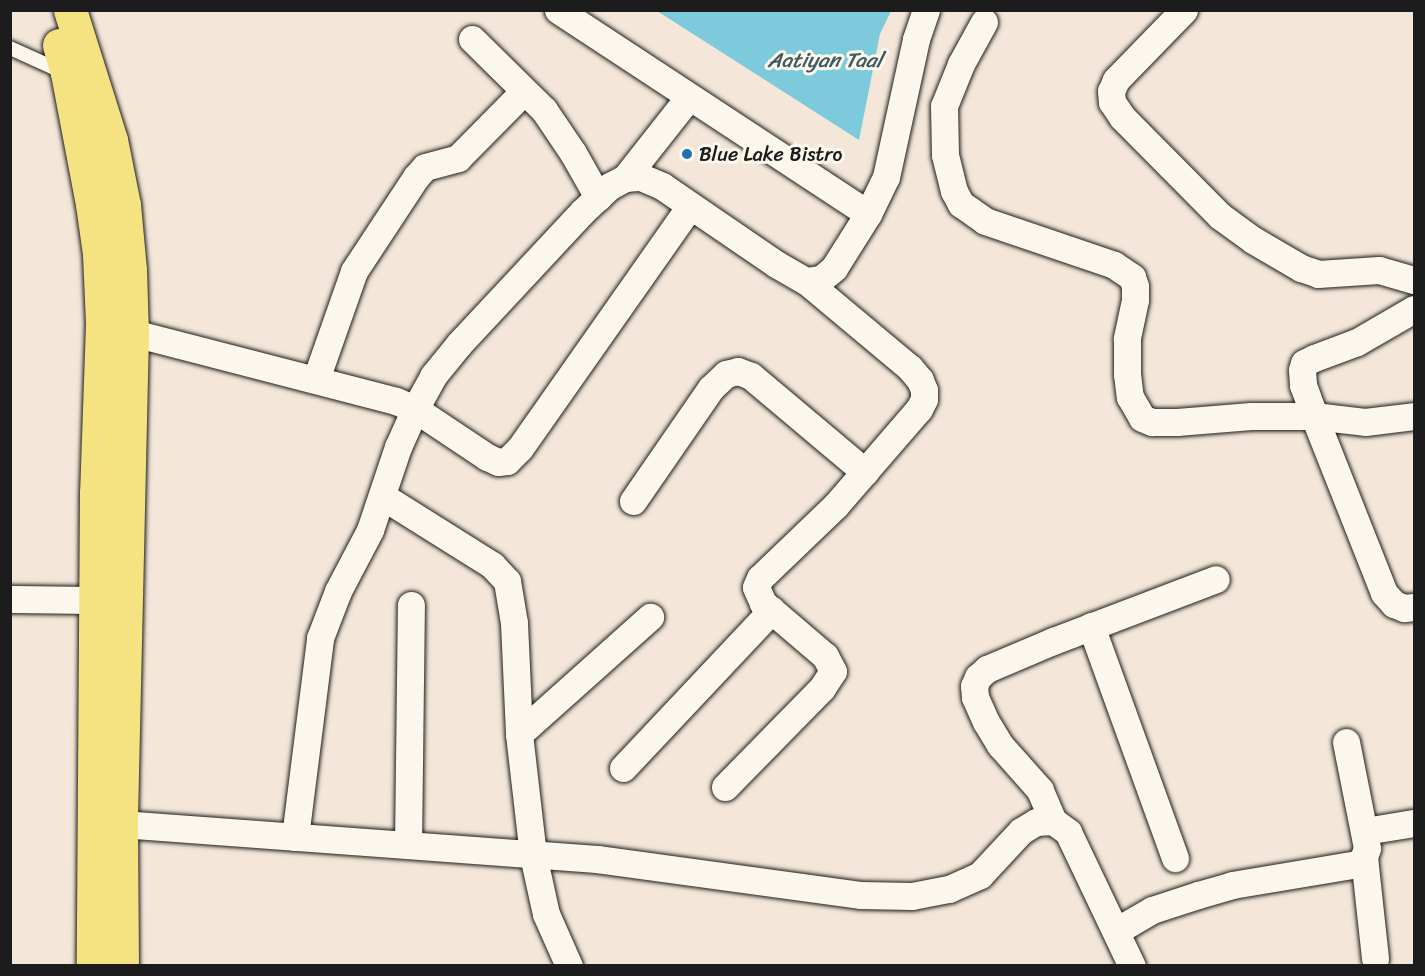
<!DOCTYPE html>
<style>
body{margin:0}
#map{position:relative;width:1425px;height:976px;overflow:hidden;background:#f4e7d9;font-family:Sriracha,sans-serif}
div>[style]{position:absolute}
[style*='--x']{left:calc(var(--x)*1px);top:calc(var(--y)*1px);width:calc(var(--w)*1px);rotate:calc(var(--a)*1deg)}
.water>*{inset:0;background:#7ccadb}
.roads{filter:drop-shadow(0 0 2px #1c1c1c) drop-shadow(0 0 2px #1c1c1c)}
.service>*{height:14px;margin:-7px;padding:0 7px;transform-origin:7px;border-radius:7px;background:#fbf7ec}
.minor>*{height:27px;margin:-13.5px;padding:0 13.5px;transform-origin:13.5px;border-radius:13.5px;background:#fbf7ec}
.primary>*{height:33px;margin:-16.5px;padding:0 16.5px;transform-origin:16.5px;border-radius:16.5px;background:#f5e381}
.dots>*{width:16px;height:16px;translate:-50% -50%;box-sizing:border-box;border:3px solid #fbf7ec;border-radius:50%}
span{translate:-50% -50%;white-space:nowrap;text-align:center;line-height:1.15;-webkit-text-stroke:6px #fbf7ec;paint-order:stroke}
.poi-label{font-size:20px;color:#1c1c1c}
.left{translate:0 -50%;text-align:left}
.water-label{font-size:21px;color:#3e595f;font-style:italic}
.frame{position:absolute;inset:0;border:12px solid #1c1c1c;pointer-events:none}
</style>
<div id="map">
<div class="water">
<div style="clip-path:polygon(657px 11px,891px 11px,880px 34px,859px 140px)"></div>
</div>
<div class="roads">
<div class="service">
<div style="--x:10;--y:48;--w:58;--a:24.4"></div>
</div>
<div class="minor">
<div style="--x:558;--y:10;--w:371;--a:33.3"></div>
<div style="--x:1184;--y:10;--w:98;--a:134.2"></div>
<div style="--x:1116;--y:80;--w:12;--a:114"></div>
<div style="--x:1111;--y:91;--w:11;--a:85"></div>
<div style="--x:1112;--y:102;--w:18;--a:56"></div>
<div style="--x:1122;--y:117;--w:139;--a:45.3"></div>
<div style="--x:1220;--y:216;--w:41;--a:36"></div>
<div style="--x:1253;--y:240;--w:56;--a:30.3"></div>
<div style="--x:1301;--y:268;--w:18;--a:19"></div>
<div style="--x:1318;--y:274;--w:61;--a:-3.8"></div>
<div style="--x:1379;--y:270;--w:36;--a:16"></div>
<div style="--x:984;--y:22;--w:48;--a:118.7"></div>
<div style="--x:961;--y:64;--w:45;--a:112"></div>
<div style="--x:944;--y:106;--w:49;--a:88.8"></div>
<div style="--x:945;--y:155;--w:37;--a:76"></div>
<div style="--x:954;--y:191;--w:15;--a:62"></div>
<div style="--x:961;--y:204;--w:29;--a:35"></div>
<div style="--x:985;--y:221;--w:136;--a:18.8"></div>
<div style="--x:1114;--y:265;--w:22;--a:34"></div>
<div style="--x:1132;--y:277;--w:9;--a:72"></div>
<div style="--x:1135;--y:286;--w:14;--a:90"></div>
<div style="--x:1135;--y:300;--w:40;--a:102"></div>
<div style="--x:1127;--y:339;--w:35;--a:90"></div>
<div style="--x:1127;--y:374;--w:23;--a:83"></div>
<div style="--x:1130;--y:397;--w:24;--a:60"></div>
<div style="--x:1142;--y:418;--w:11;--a:22"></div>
<div style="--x:1152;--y:422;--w:25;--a:0"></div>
<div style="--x:1177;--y:422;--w:74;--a:-4.6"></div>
<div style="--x:1251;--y:416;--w:63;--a:0"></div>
<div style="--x:1314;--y:416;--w:51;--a:6.7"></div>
<div style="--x:1365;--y:422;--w:49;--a:-7"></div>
<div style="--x:472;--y:39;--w:101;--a:44.6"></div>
<div style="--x:544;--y:110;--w:52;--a:56"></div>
<div style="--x:573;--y:153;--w:51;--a:60.4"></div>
<div style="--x:625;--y:178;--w:103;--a:-51.7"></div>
<div style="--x:1414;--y:309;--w:66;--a:149.9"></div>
<div style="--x:1357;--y:342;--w:46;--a:159.6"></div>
<div style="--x:1314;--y:358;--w:11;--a:153"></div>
<div style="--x:1304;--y:363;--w:7;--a:106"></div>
<div style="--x:1302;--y:370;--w:15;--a:86"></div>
<div style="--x:1303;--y:385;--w:33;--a:70"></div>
<div style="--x:1314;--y:416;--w:190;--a:68.4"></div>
<div style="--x:1384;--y:593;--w:15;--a:48"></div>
<div style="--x:1394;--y:604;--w:11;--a:22"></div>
<div style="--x:1404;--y:608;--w:10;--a:-6"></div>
<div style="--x:114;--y:328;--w:291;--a:14.5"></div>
<div style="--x:396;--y:401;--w:21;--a:23"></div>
<div style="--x:415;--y:409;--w:87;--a:33.7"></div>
<div style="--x:487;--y:457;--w:12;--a:24"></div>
<div style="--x:498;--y:462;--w:9;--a:-6"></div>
<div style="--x:507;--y:461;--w:18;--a:-45"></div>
<div style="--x:520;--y:448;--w:296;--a:-54.9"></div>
<div style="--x:316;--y:379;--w:114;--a:-70.6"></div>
<div style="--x:354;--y:271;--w:113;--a:-56.6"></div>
<div style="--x:416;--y:177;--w:13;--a:-48"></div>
<div style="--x:425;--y:167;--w:34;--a:-15"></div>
<div style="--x:458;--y:158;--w:94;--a:-45.4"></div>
<div style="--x:382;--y:496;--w:130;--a:32.1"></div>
<div style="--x:492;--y:565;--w:22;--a:47"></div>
<div style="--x:507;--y:581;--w:43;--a:80.5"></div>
<div style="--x:514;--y:623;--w:111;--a:87.4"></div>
<div style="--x:519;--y:734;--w:122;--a:83.4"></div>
<div style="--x:533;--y:855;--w:60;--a:77.6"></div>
<div style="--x:546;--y:914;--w:57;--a:66.1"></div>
<div style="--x:633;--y:501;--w:137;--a:-55.4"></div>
<div style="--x:711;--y:388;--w:21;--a:-43"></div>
<div style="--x:726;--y:374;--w:12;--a:-14"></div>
<div style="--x:738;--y:371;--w:14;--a:21"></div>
<div style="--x:751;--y:376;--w:149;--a:40.1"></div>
<div style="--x:10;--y:599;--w:87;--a:0.7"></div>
<div style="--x:1091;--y:626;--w:247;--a:70.1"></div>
<div style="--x:519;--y:734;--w:176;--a:-41.8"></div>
<div style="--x:623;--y:768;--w:217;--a:-46.7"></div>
<div style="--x:725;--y:787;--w:139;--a:-45.6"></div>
<div style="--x:822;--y:688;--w:20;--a:-57"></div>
<div style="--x:833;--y:671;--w:17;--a:-118"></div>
<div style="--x:825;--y:656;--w:82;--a:-139.5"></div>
<div style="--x:763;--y:603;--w:17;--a:-114"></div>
<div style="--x:756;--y:587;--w:10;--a:-66"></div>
<div style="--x:760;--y:578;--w:105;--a:-43.8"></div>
<div style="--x:836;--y:505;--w:127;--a:-49.2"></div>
<div style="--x:919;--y:409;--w:11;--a:-63"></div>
<div style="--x:924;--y:399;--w:9;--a:-90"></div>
<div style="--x:924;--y:390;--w:11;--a:-112"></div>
<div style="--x:920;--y:380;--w:16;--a:-130"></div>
<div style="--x:910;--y:368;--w:136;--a:-140.1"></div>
<div style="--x:1053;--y:821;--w:34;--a:-113"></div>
<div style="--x:1040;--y:790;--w:60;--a:-131.6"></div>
<div style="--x:1000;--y:745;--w:27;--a:-121"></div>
<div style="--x:986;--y:722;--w:27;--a:-114"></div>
<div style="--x:975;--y:697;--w:11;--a:-95"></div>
<div style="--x:974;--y:686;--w:10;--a:-66"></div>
<div style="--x:978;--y:677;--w:12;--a:-42"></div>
<div style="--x:987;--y:669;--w:72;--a:-23"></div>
<div style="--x:1053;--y:641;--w:174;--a:-20.8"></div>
<div style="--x:121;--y:824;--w:477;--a:4.2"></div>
<div style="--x:597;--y:859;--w:265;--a:7.8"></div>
<div style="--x:860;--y:895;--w:52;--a:1.1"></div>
<div style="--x:912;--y:896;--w:38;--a:-11"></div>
<div style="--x:949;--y:889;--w:34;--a:-24"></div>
<div style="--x:980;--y:875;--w:60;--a:-47"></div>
<div style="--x:1021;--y:831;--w:17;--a:-31"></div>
<div style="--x:1036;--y:822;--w:17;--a:-3"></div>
<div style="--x:1053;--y:821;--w:19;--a:36"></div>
<div style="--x:1068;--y:832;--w:148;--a:64.5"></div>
<div style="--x:1365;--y:831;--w:50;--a:-9.3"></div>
<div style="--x:295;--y:837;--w:201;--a:-82.8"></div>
<div style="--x:320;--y:638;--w:50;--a:-69"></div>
<div style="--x:338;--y:591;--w:69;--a:-62.3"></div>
<div style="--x:370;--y:530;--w:88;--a:-71.4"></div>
<div style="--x:398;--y:447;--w:42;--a:-65.9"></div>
<div style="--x:415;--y:409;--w:38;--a:-61"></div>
<div style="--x:433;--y:376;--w:41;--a:-50.9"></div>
<div style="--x:459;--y:344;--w:180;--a:-47"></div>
<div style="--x:582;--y:212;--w:38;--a:-43"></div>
<div style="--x:610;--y:186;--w:17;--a:-28"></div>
<div style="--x:625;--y:178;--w:16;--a:-4"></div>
<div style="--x:641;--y:177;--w:23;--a:23"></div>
<div style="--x:662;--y:186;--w:138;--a:34.4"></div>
<div style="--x:776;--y:264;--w:34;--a:30"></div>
<div style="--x:806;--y:281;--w:15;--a:-8"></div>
<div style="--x:821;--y:279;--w:17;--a:-40"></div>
<div style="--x:834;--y:268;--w:64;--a:-57.8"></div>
<div style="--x:868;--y:214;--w:41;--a:-64.1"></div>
<div style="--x:886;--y:177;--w:141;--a:-77.7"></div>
<div style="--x:916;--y:39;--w:31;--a:-71"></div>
<div style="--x:408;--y:845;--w:240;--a:-89.3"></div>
<div style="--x:1364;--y:857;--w:102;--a:83.8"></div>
<div style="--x:1116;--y:931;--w:42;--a:-30.3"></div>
<div style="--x:1152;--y:910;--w:48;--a:-18.1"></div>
<div style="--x:1198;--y:895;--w:35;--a:-16"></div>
<div style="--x:1232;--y:885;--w:128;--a:-9.5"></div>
<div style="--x:1358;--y:864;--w:9;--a:-49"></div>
<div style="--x:1364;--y:857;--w:9;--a:-72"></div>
<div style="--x:1367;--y:848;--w:108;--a:-101.2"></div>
</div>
<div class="primary">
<div style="--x:70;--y:10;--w:136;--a:72.5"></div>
<div style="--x:111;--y:140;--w:66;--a:78.7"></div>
<div style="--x:124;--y:205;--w:65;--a:84.7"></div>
<div style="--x:130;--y:270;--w:63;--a:88.2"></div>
<div style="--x:132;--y:333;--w:491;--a:91.3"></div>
<div style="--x:121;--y:824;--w:142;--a:89.6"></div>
<div style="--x:59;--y:45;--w:29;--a:74"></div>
<div style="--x:67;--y:73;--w:133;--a:79.2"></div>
<div style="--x:92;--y:204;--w:50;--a:82"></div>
<div style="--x:99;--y:254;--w:70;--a:87.5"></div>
<div style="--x:102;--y:324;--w:169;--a:92"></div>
<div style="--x:96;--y:493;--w:473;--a:90.4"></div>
</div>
</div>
<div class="dots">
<div style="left:687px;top:154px;background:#1f6fb2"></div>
</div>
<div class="poi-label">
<span class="left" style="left:699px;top:154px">Blue Lake Bistro</span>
</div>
<div class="water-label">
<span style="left:825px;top:60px">Aatiyan Taal</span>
</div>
<div class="frame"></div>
</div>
